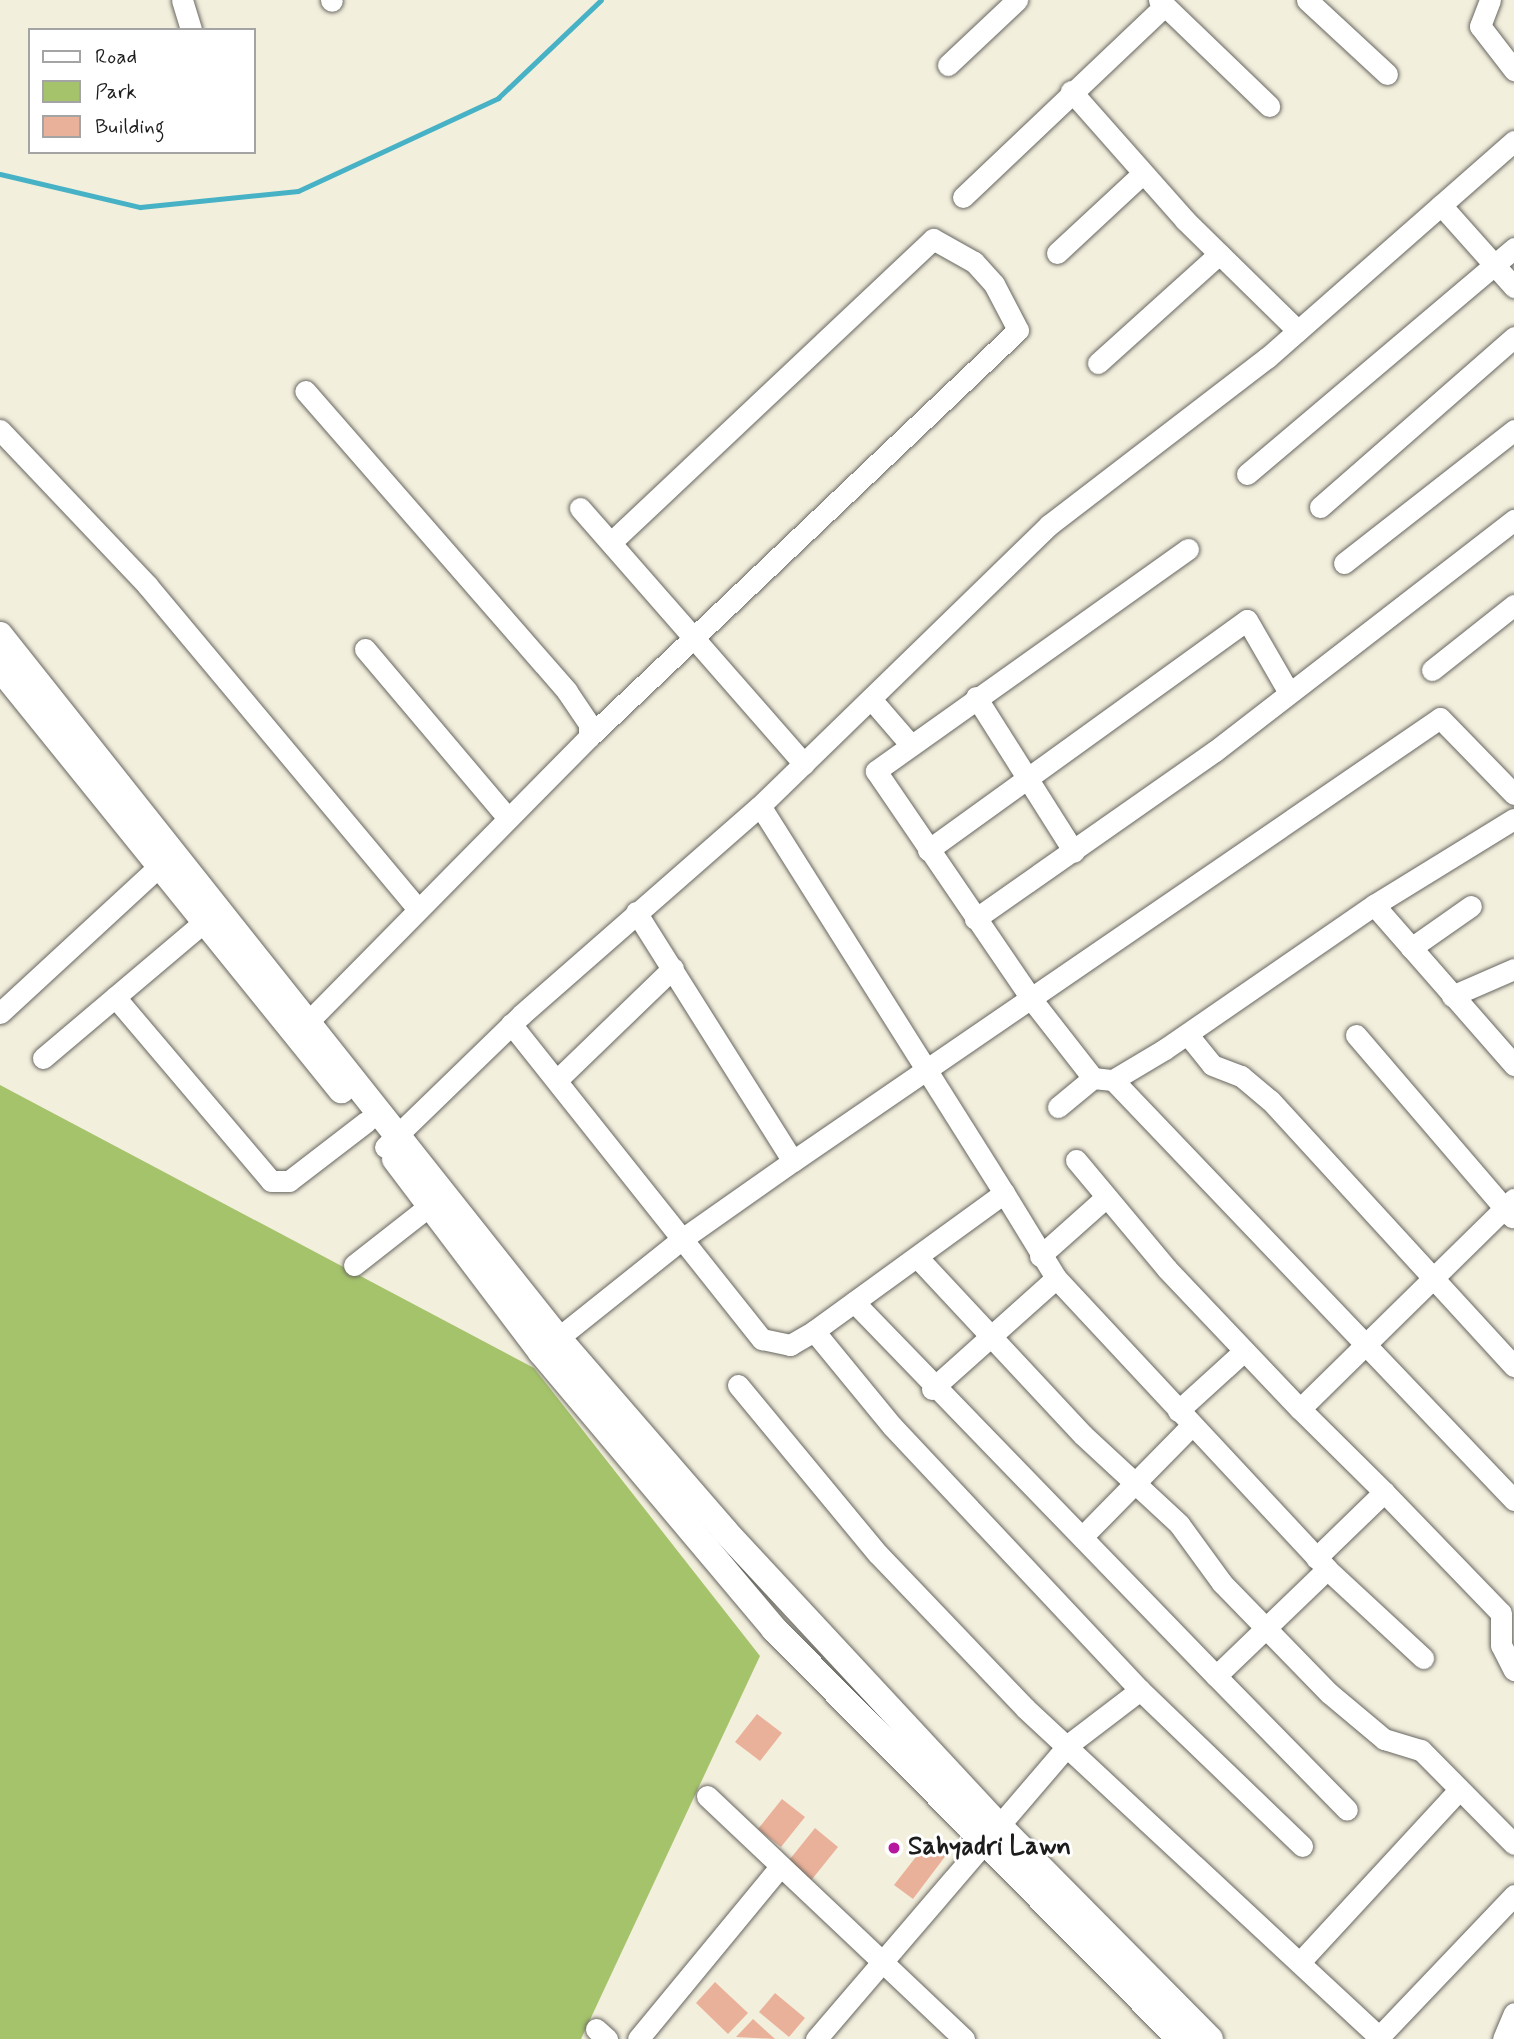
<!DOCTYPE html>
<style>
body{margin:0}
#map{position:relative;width:1514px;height:2039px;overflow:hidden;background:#f3efdd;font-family:Mynerve,sans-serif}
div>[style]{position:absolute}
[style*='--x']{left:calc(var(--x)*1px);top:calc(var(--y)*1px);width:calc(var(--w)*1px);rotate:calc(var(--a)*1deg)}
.green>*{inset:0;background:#a5c36b}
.stream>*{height:5px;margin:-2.5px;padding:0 2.5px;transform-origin:2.5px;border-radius:2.5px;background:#47b2c5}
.building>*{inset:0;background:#eab19a}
.roads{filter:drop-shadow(0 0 2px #676660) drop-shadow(0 0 2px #676660)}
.minor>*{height:21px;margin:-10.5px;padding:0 10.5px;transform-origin:10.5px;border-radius:10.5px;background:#fff}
.tertiary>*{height:26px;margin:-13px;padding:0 13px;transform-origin:13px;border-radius:13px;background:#fff}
.dots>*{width:19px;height:19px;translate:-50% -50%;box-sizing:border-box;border:4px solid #fff;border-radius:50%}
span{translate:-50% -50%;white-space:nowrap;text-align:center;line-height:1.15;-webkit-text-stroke:6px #fff;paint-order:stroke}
.poi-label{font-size:26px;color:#1c1c1c;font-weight:700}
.left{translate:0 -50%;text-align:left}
.legend{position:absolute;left:28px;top:28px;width:228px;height:126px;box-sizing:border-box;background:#fff;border:2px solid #a4a4a4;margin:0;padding:9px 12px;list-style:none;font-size:21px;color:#1c1c1c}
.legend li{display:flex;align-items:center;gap:14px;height:35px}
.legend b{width:35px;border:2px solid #a4a4a4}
</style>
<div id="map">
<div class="green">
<div style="clip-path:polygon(0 1085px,534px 1368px,760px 1656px,581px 2039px,0 2039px)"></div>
</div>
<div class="stream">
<div style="--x:0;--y:174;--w:144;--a:13.3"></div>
<div style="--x:140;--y:207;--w:159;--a:-5.8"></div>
<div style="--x:298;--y:191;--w:221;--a:-24.9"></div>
<div style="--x:498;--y:98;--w:142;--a:-43.6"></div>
</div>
<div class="building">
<div style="clip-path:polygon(757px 1714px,782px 1733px,760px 1761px,735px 1742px)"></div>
<div style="clip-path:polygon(782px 1799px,805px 1817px,781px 1847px,758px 1829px)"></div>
<div style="clip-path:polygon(815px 1828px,838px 1847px,809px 1883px,786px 1864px)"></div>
<div style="clip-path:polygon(929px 1840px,947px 1854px,913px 1899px,894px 1885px)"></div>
<div style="clip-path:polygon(715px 1982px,748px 2013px,728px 2034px,696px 2003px)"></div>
<div style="clip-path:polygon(775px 1993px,805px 2018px,789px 2037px,759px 2012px)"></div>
<div style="clip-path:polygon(753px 2019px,775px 2039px,736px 2037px)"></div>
</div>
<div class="roads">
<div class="minor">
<div style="--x:182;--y:0;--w:31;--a:73"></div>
<div style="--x:331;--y:0;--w:1;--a:45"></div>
<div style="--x:1159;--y:0;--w:153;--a:43.9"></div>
<div style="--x:1307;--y:0;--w:109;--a:42.8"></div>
<div style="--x:1490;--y:0;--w:28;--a:111"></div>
<div style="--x:1480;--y:26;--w:56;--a:52.3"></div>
<div style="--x:948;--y:65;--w:95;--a:-43.3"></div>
<div style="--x:1071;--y:91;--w:172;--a:48.5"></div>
<div style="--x:1185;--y:220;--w:158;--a:44.5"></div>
<div style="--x:963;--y:197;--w:277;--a:-43.5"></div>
<div style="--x:1441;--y:205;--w:110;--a:48.3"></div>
<div style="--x:1057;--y:253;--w:117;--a:-42.9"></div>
<div style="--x:1098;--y:363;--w:163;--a:-42"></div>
<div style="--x:0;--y:430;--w:214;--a:46.5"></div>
<div style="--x:147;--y:585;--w:420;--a:50.1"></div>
<div style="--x:1247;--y:474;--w:350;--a:-40.2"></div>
<div style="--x:1320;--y:507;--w:258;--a:-41.2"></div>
<div style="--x:580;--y:508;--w:340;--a:48.8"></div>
<div style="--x:1188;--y:549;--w:383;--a:144.6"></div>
<div style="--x:876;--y:771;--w:277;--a:55.7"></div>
<div style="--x:1032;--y:1000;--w:99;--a:52"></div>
<div style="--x:1093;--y:1078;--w:20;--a:6"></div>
<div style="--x:1113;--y:1080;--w:61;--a:-30.8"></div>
<div style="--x:1165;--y:1049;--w:254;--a:-34.6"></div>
<div style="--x:1374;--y:905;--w:164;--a:-31.6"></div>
<div style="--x:1344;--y:563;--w:216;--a:-38"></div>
<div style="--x:365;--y:649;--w:220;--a:49.8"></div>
<div style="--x:1432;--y:670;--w:105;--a:-38.4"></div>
<div style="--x:976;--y:697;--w:183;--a:57.7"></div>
<div style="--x:871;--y:699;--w:58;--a:49.2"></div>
<div style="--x:589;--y:737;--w:591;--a:-43.49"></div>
<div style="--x:1018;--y:330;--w:52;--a:-117.6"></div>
<div style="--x:994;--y:284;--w:30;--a:-132"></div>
<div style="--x:974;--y:262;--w:47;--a:-150.7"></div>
<div style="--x:933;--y:239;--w:441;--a:136.7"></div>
<div style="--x:928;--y:850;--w:393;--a:-35.8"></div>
<div style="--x:1247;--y:620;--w:82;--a:60"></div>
<div style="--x:1374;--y:905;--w:213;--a:48.8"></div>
<div style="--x:636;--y:912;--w:294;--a:57.8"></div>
<div style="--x:793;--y:1161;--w:784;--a:-34.4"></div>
<div style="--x:1440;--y:718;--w:106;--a:45.8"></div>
<div style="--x:975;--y:919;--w:293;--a:-35"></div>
<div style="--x:1215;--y:751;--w:378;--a:-37.7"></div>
<div style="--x:1411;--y:948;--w:73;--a:-35"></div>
<div style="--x:1452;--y:996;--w:68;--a:-23.5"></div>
<div style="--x:115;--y:997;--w:241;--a:49.7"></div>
<div style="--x:271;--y:1181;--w:18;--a:0"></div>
<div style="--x:289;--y:1181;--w:97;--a:-37.5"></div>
<div style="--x:0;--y:1013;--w:215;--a:-42.7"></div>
<div style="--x:511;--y:1024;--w:403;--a:51.5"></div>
<div style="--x:762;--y:1339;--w:29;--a:12"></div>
<div style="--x:790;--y:1345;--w:28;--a:-30"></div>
<div style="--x:814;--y:1331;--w:235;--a:-36"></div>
<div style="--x:1004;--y:1193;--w:457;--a:-122.2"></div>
<div style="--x:297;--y:1033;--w:416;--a:-45.4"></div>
<div style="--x:589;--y:737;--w:13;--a:-90"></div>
<div style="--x:589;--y:724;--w:40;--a:-124"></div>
<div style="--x:567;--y:691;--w:398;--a:-131.1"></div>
<div style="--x:1188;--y:1035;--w:38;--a:51"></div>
<div style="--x:1212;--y:1065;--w:31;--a:21"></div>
<div style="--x:1241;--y:1076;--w:38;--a:40"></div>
<div style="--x:1270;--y:1100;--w:361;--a:47.5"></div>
<div style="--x:1356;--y:1035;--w:240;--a:49.4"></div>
<div style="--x:43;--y:1058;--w:211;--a:-40.2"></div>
<div style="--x:557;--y:1080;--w:161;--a:-44"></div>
<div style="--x:1113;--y:1080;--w:581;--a:46.33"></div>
<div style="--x:1058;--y:1107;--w:45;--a:-39.6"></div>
<div style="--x:385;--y:1147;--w:190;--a:-44.1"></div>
<div style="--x:521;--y:1015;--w:317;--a:-41.2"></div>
<div style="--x:760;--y:806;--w:403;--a:-44.2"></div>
<div style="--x:1049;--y:525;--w:275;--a:-37.5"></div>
<div style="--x:1267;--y:358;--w:329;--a:-41.3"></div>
<div style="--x:1076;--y:1160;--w:142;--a:50.1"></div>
<div style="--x:1167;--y:1269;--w:193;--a:46.5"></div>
<div style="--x:1004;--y:1193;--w:100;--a:58.5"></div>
<div style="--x:1056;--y:1278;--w:398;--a:47"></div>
<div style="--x:1327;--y:1569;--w:131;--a:42.8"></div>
<div style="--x:1040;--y:1256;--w:87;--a:-41.7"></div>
<div style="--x:917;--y:1257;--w:243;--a:47"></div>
<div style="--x:1083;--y:1435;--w:131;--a:42.8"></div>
<div style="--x:1179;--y:1524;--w:73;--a:53.9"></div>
<div style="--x:1222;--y:1583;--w:153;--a:45.8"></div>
<div style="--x:1329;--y:1693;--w:72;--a:39.9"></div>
<div style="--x:1384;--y:1739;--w:39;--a:17"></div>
<div style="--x:1421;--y:1750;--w:132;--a:45.3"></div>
<div style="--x:354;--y:1265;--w:94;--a:-38.1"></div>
<div style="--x:854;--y:1302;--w:520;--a:45.93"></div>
<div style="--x:1216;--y:1676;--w:154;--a:-43.9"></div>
<div style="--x:814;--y:1331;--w:123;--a:50.6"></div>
<div style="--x:892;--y:1426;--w:362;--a:46.8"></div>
<div style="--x:1140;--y:1690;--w:89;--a:142.7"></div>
<div style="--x:1069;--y:1744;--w:389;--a:130.6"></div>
<div style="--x:548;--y:1346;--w:171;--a:-38.6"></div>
<div style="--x:682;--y:1239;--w:136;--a:-35.1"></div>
<div style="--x:738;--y:1385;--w:219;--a:50.4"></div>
<div style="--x:878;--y:1554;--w:213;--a:46.3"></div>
<div style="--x:1025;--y:1708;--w:483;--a:42.9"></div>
<div style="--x:932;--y:1389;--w:166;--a:-41.8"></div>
<div style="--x:1178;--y:1411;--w:89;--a:-42.3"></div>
<div style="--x:1384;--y:1492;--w:118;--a:-135.3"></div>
<div style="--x:1300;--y:1409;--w:300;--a:-44.5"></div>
<div style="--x:1082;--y:1537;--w:156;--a:-45.5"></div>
<div style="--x:1316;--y:1558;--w:95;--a:-44.1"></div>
<div style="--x:1384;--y:1492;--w:168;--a:46"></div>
<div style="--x:1501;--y:1613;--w:32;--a:90"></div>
<div style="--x:1501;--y:1645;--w:28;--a:63"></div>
<div style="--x:1216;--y:1676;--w:187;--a:45.6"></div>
<div style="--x:1140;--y:1690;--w:225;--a:43.9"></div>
<div style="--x:707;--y:1796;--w:354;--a:43.4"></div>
<div style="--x:1300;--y:1962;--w:233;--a:-47.3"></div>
<div style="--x:596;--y:2029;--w:15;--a:42"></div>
<div style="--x:638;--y:2039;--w:223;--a:-50.5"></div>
<div style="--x:1377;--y:2039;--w:199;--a:-46.4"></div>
<div style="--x:1503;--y:2039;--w:28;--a:-67"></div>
</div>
<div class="tertiary">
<div style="--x:0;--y:635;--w:898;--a:51.56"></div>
<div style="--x:558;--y:1338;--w:255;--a:49.1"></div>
<div style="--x:725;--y:1531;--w:403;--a:47.1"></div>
<div style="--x:999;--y:1826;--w:300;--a:45.3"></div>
<div style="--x:0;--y:668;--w:543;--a:51.06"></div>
<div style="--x:395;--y:1159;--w:242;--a:52.9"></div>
<div style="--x:541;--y:1352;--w:362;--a:49.9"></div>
<div style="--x:774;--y:1629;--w:577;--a:45.28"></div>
</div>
</div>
<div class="dots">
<div style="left:894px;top:1848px;background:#b5179e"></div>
</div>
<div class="poi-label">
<span class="left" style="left:908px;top:1848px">Sahyadri Lawn</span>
</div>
<ul class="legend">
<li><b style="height:9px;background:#fff"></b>Road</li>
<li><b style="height:19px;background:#a5c36b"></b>Park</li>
<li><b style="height:19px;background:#eab19a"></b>Building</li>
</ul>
</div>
